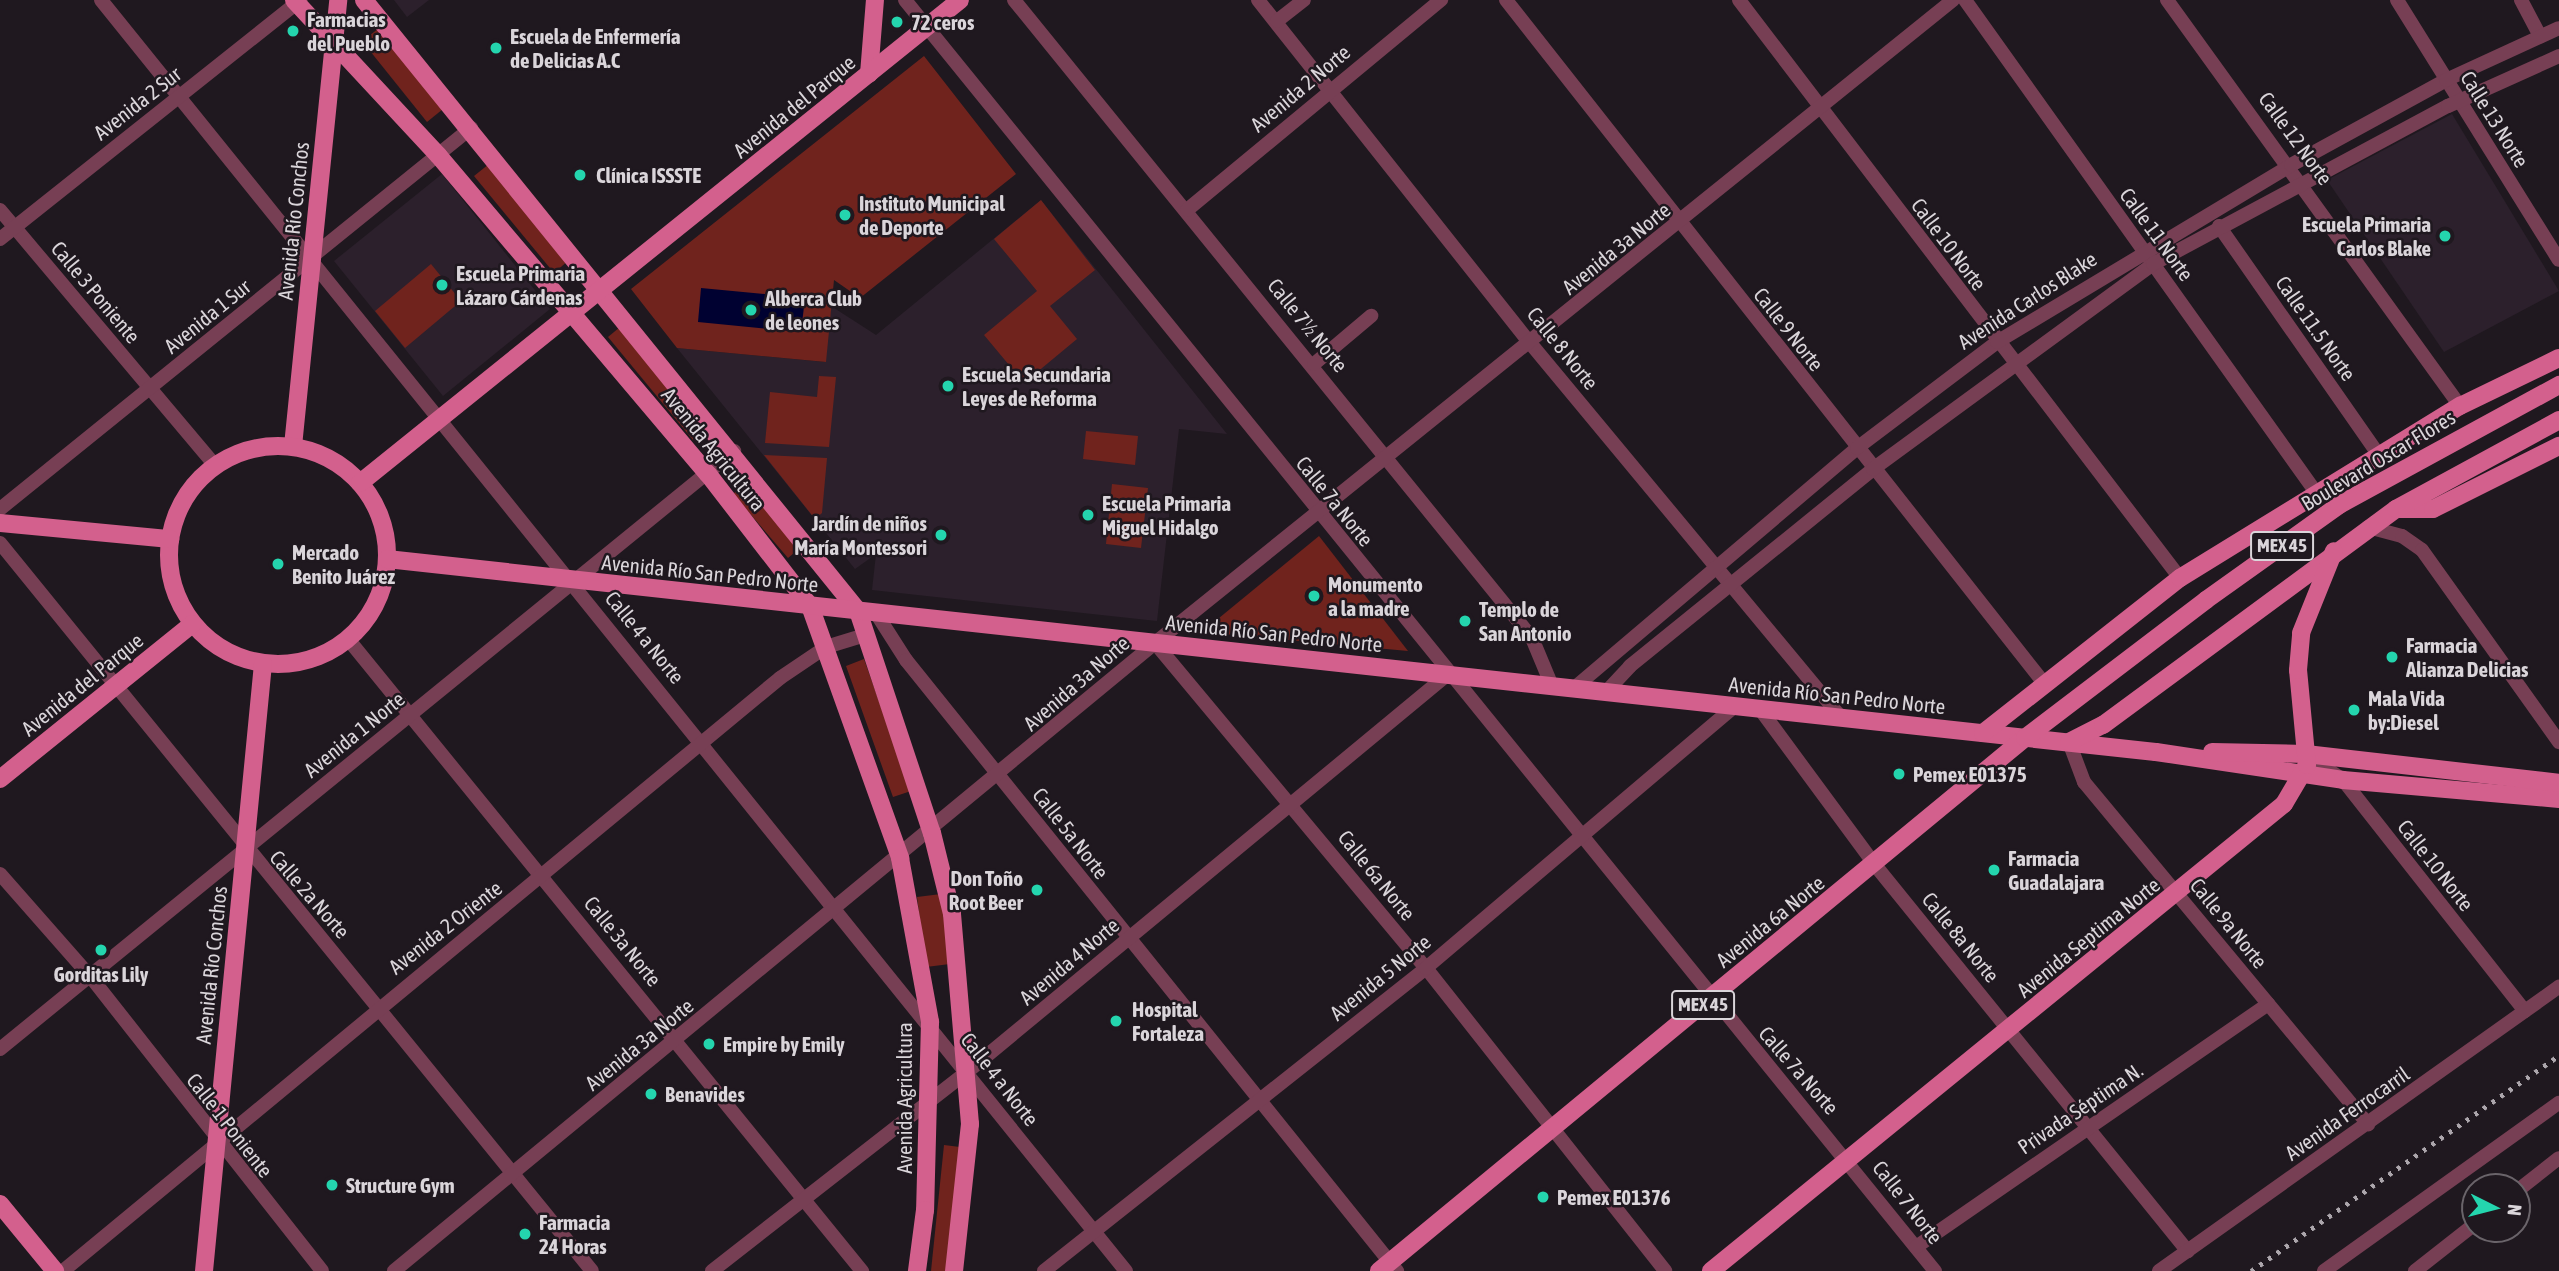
<!DOCTYPE html>
<meta charset="utf-8">
<style>
body{margin:0}
#map{position:relative;width:2559px;height:1271px;overflow:hidden;background:#1f181f;font-family:"Asap Condensed",sans-serif}
div>[style]{position:absolute}
[style*='--x']{left:calc(var(--x)*1px);top:calc(var(--y)*1px);width:calc(var(--w)*1px);rotate:calc(var(--a)*1deg)}
.built>*{inset:0;background:#2c202c}
.green>*{inset:0;background:#70231d}
.water>*{inset:0;background:#000131}
.minor>*{height:14px;margin:-7px;padding:0 7px;transform-origin:7px;border-radius:7px;background:#773f54}
.major>*{height:18px;margin:-9px;padding:0 9px;transform-origin:9px;border-radius:9px;background:#d3608d}
.major>.ring{margin:-9px;padding:0;box-sizing:content-box;background:none;border:18px solid #d3608d;border-radius:50%}
.rail>*{height:4.5px;margin-top:-2.25px;transform-origin:0;background:repeating-linear-gradient(90deg,#aca6ac 0 3.5px,transparent 0 10.5px)}
.dots>*{width:19px;height:19px;translate:-50% -50%;box-sizing:border-box;border:4px solid #1f181f;border-radius:50%}
span{translate:-50% -50%;white-space:nowrap;text-align:center;line-height:1.15;-webkit-text-stroke:5px #1f181f;paint-order:stroke}
.shield-label span{padding:2px 5px;background:#1f181f;border:2px solid;border-radius:5px;-webkit-text-stroke-width:0}
.shield-label{font-size:19px;color:#dad5da;font-weight:700}
.poi-label{font-size:21px;color:#dad5da;font-weight:700}
.left{translate:0 -50%;text-align:left}
.right{translate:-100% -50%;text-align:right}
.street-label{font-size:21px;color:#dad5da}
.north{position:absolute;left:2461px;top:1173px;width:70px;height:70px;box-sizing:border-box;background:#1f181f;border:2px solid #6a646a;border-radius:50%;rotate:96deg;font-size:19px;font-weight:700;line-height:28px;text-align:center;color:#dad5da}
.north::after{content:'';display:block;margin:auto;width:24px;height:32px;background:#24d5ae;clip-path:polygon(50% 0,100% 100%,50% 72%,0 100%)}
</style>
<div id="map">
<div class="built">
<div style="clip-path:polygon(394px 0,429px 0,407px 17px)"></div>
<div style="clip-path:polygon(2452px 114px,2559px 291px,2444px 352px,2327px 180px)"></div>
<div style="clip-path:polygon(442px 174px,550px 309px,443px 396px,334px 261px)"></div>
<div style="clip-path:polygon(1041px 200px,1227px 434px,1179px 429px,1157px 621px,872px 590px,876px 554px,855px 569px,677px 348px,825px 362px,831px 306px,876px 335px)"></div>
</div>
<div class="green">
<div style="clip-path:polygon(378px 29px,443px 109px,427px 122px,362px 41px)"></div>
<div style="clip-path:polygon(924px 56px,1016px 174px,860px 298px,834px 280px,826px 362px,677px 348px,631px 289px)"></div>
<div style="clip-path:polygon(489px 164px,569px 260px,554px 273px,474px 176px)"></div>
<div style="clip-path:polygon(1041px 200px,1095px 270px,1050px 306px,1077px 339px,1024px 383px,984px 335px,1037px 291px,994px 239px)"></div>
<div style="clip-path:polygon(431px 264px,461px 301px,405px 348px,375px 311px)"></div>
<div style="clip-path:polygon(620px 327px,705px 430px,693px 440px,608px 337px)"></div>
<div style="clip-path:polygon(819px 376px,836px 377px,829px 447px,765px 443px,770px 392px,817px 397px)"></div>
<div style="clip-path:polygon(1086px 431px,1138px 436px,1135px 465px,1083px 459px)"></div>
<div style="clip-path:polygon(764px 455px,827px 458px,822px 513px,815px 519px)"></div>
<div style="clip-path:polygon(751px 479px,806px 543px,788px 558px,733px 494px)"></div>
<div style="clip-path:polygon(1112px 484px,1148px 488px,1141px 548px,1106px 544px)"></div>
<div style="clip-path:polygon(1319px 536px,1408px 651px,1202px 632px)"></div>
<div style="clip-path:polygon(864px 659px,910px 789px,917px 789px,893px 797px,846px 666px)"></div>
<div style="clip-path:polygon(941px 894px,958px 963px,926px 967px,917px 897px)"></div>
<div style="clip-path:polygon(944px 1145px,960px 1147px,948px 1271px,931px 1271px)"></div>
</div>
<div class="water">
<div style="clip-path:polygon(701px 288px,805px 298px,801px 332px,698px 322px)"></div>
</div>
<div class="minor">
<div style="--x:101;--y:0;--w:1633;--a:51.12"></div>
<div style="--x:905;--y:0;--w:1636;--a:50.98"></div>
<div style="--x:1014;--y:0;--w:822;--a:50.93"></div>
<div style="--x:1532;--y:638;--w:52;--a:67.4"></div>
<div style="--x:1258;--y:0;--w:439;--a:51.6"></div>
<div style="--x:1531;--y:344;--w:486;--a:50.3"></div>
<div style="--x:1506;--y:0;--w:868;--a:51.78"></div>
<div style="--x:1739;--y:0;--w:727;--a:52.66"></div>
<div style="--x:1965;--y:0;--w:603;--a:54.52"></div>
<div style="--x:2167;--y:0;--w:501;--a:54.18"></div>
<div style="--x:2397;--y:0;--w:306;--a:58.1"></div>
<div style="--x:2521;--y:0;--w:41;--a:62.2"></div>
<div style="--x:1277;--y:21;--w:34;--a:-38"></div>
<div style="--x:0;--y:210;--w:334;--a:49.9"></div>
<div style="--x:1187;--y:210;--w:330;--a:-39.6"></div>
<div style="--x:2219;--y:226;--w:278;--a:55.1"></div>
<div style="--x:0;--y:239;--w:384;--a:-38.5"></div>
<div style="--x:1314;--y:364;--w:75;--a:-40.1"></div>
<div style="--x:0;--y:509;--w:606;--a:-38.97"></div>
<div style="--x:2368;--y:527;--w:35;--a:15"></div>
<div style="--x:2402;--y:536;--w:24;--a:35"></div>
<div style="--x:2422;--y:550;--w:236;--a:54.5"></div>
<div style="--x:0;--y:543;--w:938;--a:50.88"></div>
<div style="--x:876;--y:613;--w:56;--a:57.4"></div>
<div style="--x:906;--y:660;--w:784;--a:51.21"></div>
<div style="--x:348;--y:639;--w:815;--a:50.88"></div>
<div style="--x:1155;--y:643;--w:423;--a:50.2"></div>
<div style="--x:1426;--y:968;--w:386;--a:51.7"></div>
<div style="--x:1573;--y:689;--w:372;--a:-40.3"></div>
<div style="--x:1857;--y:448;--w:176;--a:-37.1"></div>
<div style="--x:1997;--y:342;--w:343;--a:-31"></div>
<div style="--x:2291;--y:165;--w:177;--a:-28.7"></div>
<div style="--x:2446;--y:80;--w:124;--a:-24.7"></div>
<div style="--x:1606;--y:692;--w:35;--a:-47"></div>
<div style="--x:1630;--y:666;--w:313;--a:-39"></div>
<div style="--x:1873;--y:469;--w:347;--a:-36.2"></div>
<div style="--x:2153;--y:264;--w:335;--a:-28.2"></div>
<div style="--x:2448;--y:106;--w:122;--a:-24.2"></div>
<div style="--x:1760;--y:709;--w:194;--a:53.6"></div>
<div style="--x:1875;--y:865;--w:497;--a:51"></div>
<div style="--x:2069;--y:742;--w:43;--a:69.4"></div>
<div style="--x:2084;--y:782;--w:445;--a:50.3"></div>
<div style="--x:2307;--y:755;--w:44;--a:34.8"></div>
<div style="--x:2343;--y:780;--w:294;--a:51.8"></div>
<div style="--x:0;--y:874;--w:136;--a:48.6"></div>
<div style="--x:90;--y:976;--w:375;--a:51.8"></div>
<div style="--x:0;--y:1049;--w:947;--a:-39.17"></div>
<div style="--x:2517;--y:1191;--w:53;--a:-38.2"></div>
<div style="--x:1916;--y:1247;--w:428;--a:-34.6"></div>
<div style="--x:63;--y:1271;--w:930;--a:-39.59"></div>
<div style="--x:780;--y:678;--w:55;--a:-34"></div>
<div style="--x:826;--y:647;--w:41;--a:-17.1"></div>
<div style="--x:394;--y:1271;--w:987;--a:-39.53"></div>
<div style="--x:1155;--y:643;--w:1025;--a:-38.86"></div>
<div style="--x:712;--y:1271;--w:323;--a:-38"></div>
<div style="--x:967;--y:1072;--w:623;--a:-39.59"></div>
<div style="--x:1044;--y:1271;--w:488;--a:-38.4"></div>
<div style="--x:1426;--y:968;--w:405;--a:-40.3"></div>
<div style="--x:2159;--y:1271;--w:491;--a:-35.4"></div>
<div style="--x:2324;--y:1271;--w:289;--a:-35.6"></div>
<div style="--x:2415;--y:1271;--w:76;--a:-38.1"></div>
</div>
<div class="major">
<div style="--x:294;--y:0;--w:212;--a:47.1"></div>
<div style="--x:438;--y:155;--w:418;--a:49.8"></div>
<div style="--x:708;--y:474;--w:167;--a:52.3"></div>
<div style="--x:810;--y:606;--w:268;--a:70.3"></div>
<div style="--x:900;--y:858;--w:167;--a:79.6"></div>
<div style="--x:930;--y:1022;--w:188;--a:91.5"></div>
<div style="--x:925;--y:1210;--w:62;--a:97.5"></div>
<div style="--x:364;--y:0;--w:786;--a:51.04"></div>
<div style="--x:858;--y:611;--w:234;--a:71.6"></div>
<div style="--x:932;--y:833;--w:83;--a:76.1"></div>
<div style="--x:952;--y:914;--w:211;--a:85.1"></div>
<div style="--x:970;--y:1124;--w:148;--a:96.2"></div>
<div style="--x:869;--y:74;--w:74;--a:-85.4"></div>
<div style="--x:293;--y:446;--w:448;--a:-84.2"></div>
<div class="ring" style="left:169px;top:446px;width:200px;height:200px"></div>
<div style="--x:360;--y:483;--w:770;--a:-38.83"></div>
<div style="--x:2396;--y:509;--w:37;--a:0"></div>
<div style="--x:2433;--y:509;--w:141;--a:-26.6"></div>
<div style="--x:0;--y:523;--w:171;--a:5.4"></div>
<div style="--x:387;--y:559;--w:1779;--a:6.23"></div>
<div style="--x:2156;--y:752;--w:189;--a:8.5"></div>
<div style="--x:2343;--y:780;--w:217;--a:5"></div>
<div style="--x:1983;--y:733;--w:251;--a:-38.2"></div>
<div style="--x:2180;--y:578;--w:329;--a:-31.6"></div>
<div style="--x:2460;--y:406;--w:110;--a:-25.9"></div>
<div style="--x:2069;--y:742;--w:38;--a:-27"></div>
<div style="--x:2103;--y:725;--w:364;--a:-36.4"></div>
<div style="--x:2396;--y:509;--w:186;--a:-28.6"></div>
<div style="--x:2212;--y:752;--w:94;--a:1.2"></div>
<div style="--x:2306;--y:754;--w:255;--a:6.5"></div>
<div style="--x:0;--y:779;--w:247;--a:-38.9"></div>
<div style="--x:0;--y:1204;--w:87;--a:50.6"></div>
<div style="--x:204;--y:1271;--w:610;--a:-84.45"></div>
<div style="--x:1379;--y:1271;--w:837;--a:-39.53"></div>
<div style="--x:2025;--y:738;--w:228;--a:-37.3"></div>
<div style="--x:2206;--y:600;--w:163;--a:-35.5"></div>
<div style="--x:2339;--y:505;--w:251;--a:-28.6"></div>
<div style="--x:1711;--y:1271;--w:739;--a:-39.18"></div>
<div style="--x:2284;--y:804;--w:45;--a:-59.5"></div>
<div style="--x:2307;--y:765;--w:95;--a:-95.4"></div>
<div style="--x:2298;--y:670;--w:37;--a:-85"></div>
<div style="--x:2301;--y:633;--w:88;--a:-68.1"></div>
</div>
<div class="rail">
<div style="--x:2251;--y:1271;--w:376;--a:-35"></div>
</div>
<div class="dots">
<div style="left:897px;top:22px;background:#24d5ae"></div>
<div style="left:293px;top:31px;background:#24d5ae"></div>
<div style="left:496px;top:48px;background:#24d5ae"></div>
<div style="left:580px;top:175px;background:#24d5ae"></div>
<div style="left:845px;top:215px;background:#24d5ae"></div>
<div style="left:2445px;top:236px;background:#24d5ae"></div>
<div style="left:442px;top:285px;background:#24d5ae"></div>
<div style="left:751px;top:310px;background:#24d5ae"></div>
<div style="left:948px;top:386px;background:#24d5ae"></div>
<div style="left:1088px;top:515px;background:#24d5ae"></div>
<div style="left:941px;top:535px;background:#24d5ae"></div>
<div style="left:278px;top:564px;background:#24d5ae"></div>
<div style="left:1314px;top:596px;background:#24d5ae"></div>
<div style="left:1465px;top:621px;background:#24d5ae"></div>
<div style="left:2392px;top:657px;background:#24d5ae"></div>
<div style="left:2354px;top:710px;background:#24d5ae"></div>
<div style="left:1899px;top:774px;background:#24d5ae"></div>
<div style="left:1994px;top:870px;background:#24d5ae"></div>
<div style="left:1037px;top:890px;background:#24d5ae"></div>
<div style="left:101px;top:950px;background:#24d5ae"></div>
<div style="left:1116px;top:1021px;background:#24d5ae"></div>
<div style="left:709px;top:1044px;background:#24d5ae"></div>
<div style="left:651px;top:1094px;background:#24d5ae"></div>
<div style="left:332px;top:1185px;background:#24d5ae"></div>
<div style="left:1543px;top:1197px;background:#24d5ae"></div>
<div style="left:525px;top:1234px;background:#24d5ae"></div>
</div>
<div class="shield-label">
<span style="left:2282px;top:546px">MEX 45</span>
<span style="left:1703px;top:1005px">MEX 45</span>
</div>
<div class="poi-label">
<span class="left" style="left:307px;top:31px">Farmacias<br>del Pueblo</span>
<span class="left" style="left:911px;top:22px">72 ceros</span>
<span class="left" style="left:510px;top:48px">Escuela de Enfermería<br>de Delicias A.C</span>
<span class="left" style="left:596px;top:175px">Clínica ISSSTE</span>
<span class="left" style="left:859px;top:215px">Instituto Municipal<br>de Deporte</span>
<span class="right" style="left:2431px;top:236px">Escuela Primaria<br>Carlos Blake</span>
<span class="left" style="left:456px;top:285px">Escuela Primaria<br>Lázaro Cárdenas</span>
<span class="left" style="left:765px;top:310px">Alberca Club<br>de leones</span>
<span class="left" style="left:962px;top:386px">Escuela Secundaria<br>Leyes de Reforma</span>
<span class="left" style="left:1102px;top:515px">Escuela Primaria<br>Miguel Hidalgo</span>
<span class="right" style="left:927px;top:535px">Jardín de niños<br>María Montessori</span>
<span class="left" style="left:292px;top:564px">Mercado<br>Benito Juárez</span>
<span class="left" style="left:1328px;top:596px">Monumento<br>a la madre</span>
<span class="left" style="left:1479px;top:621px">Templo de<br>San Antonio</span>
<span class="left" style="left:2406px;top:657px">Farmacia<br>Alianza Delicias</span>
<span class="left" style="left:2368px;top:710px">Mala Vida<br>by:Diesel</span>
<span class="left" style="left:1913px;top:774px">Pemex E01375</span>
<span class="left" style="left:2008px;top:870px">Farmacia<br>Guadalajara</span>
<span class="right" style="left:1023px;top:890px">Don Toño<br>Root Beer</span>
<span style="left:101px;top:974px">Gorditas Lily</span>
<span class="left" style="left:1132px;top:1021px">Hospital<br>Fortaleza</span>
<span class="left" style="left:723px;top:1044px">Empire by Emily</span>
<span class="left" style="left:665px;top:1094px">Benavides</span>
<span class="left" style="left:346px;top:1185px">Structure Gym</span>
<span class="left" style="left:1557px;top:1197px">Pemex E01376</span>
<span class="left" style="left:539px;top:1234px">Farmacia<br>24 Horas</span>
</div>
<div class="street-label">
<span style="left:1300px;top:88px;rotate:-40deg">Avenida 2 Norte</span>
<span style="left:137px;top:103px;rotate:-38deg">Avenida 2 Sur</span>
<span style="left:794px;top:106px;rotate:-39deg">Avenida del Parque</span>
<span style="left:2495px;top:119px;rotate:58deg">Calle 13 Norte</span>
<span style="left:2296px;top:138px;rotate:54deg">Calle 12 Norte</span>
<span style="left:293px;top:221px;rotate:-84deg">Avenida Río Conchos</span>
<span style="left:2157px;top:234px;rotate:54deg">Calle 11 Norte</span>
<span style="left:1949px;top:244px;rotate:53deg">Calle 10 Norte</span>
<span style="left:1616px;top:248px;rotate:-39deg">Avenida 3a Norte</span>
<span style="left:96px;top:292px;rotate:50deg">Calle 3 Poniente</span>
<span style="left:2027px;top:300px;rotate:-33deg">Avenida Carlos Blake</span>
<span style="left:207px;top:316px;rotate:-39deg">Avenida 1 Sur</span>
<span style="left:1308px;top:325px;rotate:51deg">Calle 7½ Norte</span>
<span style="left:2316px;top:328px;rotate:55deg">Calle 11.5 Norte</span>
<span style="left:1789px;top:329px;rotate:52deg">Calle 9 Norte</span>
<span style="left:1563px;top:348px;rotate:51deg">Calle 8 Norte</span>
<span style="left:714px;top:449px;rotate:51deg">Avenida Agricultura</span>
<span style="left:2378px;top:460px;rotate:-31deg">Boulevard Oscar Flores</span>
<span style="left:1335px;top:501px;rotate:51deg">Calle 7a Norte</span>
<span style="left:710px;top:573px;rotate:6deg">Avenida Río San Pedro Norte</span>
<span style="left:1274px;top:633px;rotate:6deg">Avenida Río San Pedro Norte</span>
<span style="left:645px;top:637px;rotate:51deg">Calle 4 a Norte</span>
<span style="left:1076px;top:683px;rotate:-41deg">Avenida 3a Norte</span>
<span style="left:82px;top:684px;rotate:-39deg">Avenida del Parque</span>
<span style="left:1837px;top:695px;rotate:6deg">Avenida Río San Pedro Norte</span>
<span style="left:354px;top:734px;rotate:-39deg">Avenida 1 Norte</span>
<span style="left:1071px;top:833px;rotate:52deg">Calle 5a Norte</span>
<span style="left:2436px;top:865px;rotate:52deg">Calle 10 Norte</span>
<span style="left:1377px;top:875px;rotate:51deg">Calle 6a Norte</span>
<span style="left:310px;top:894px;rotate:49deg">Calle 2a Norte</span>
<span style="left:1770px;top:921px;rotate:-39deg">Avenida 6a Norte</span>
<span style="left:2229px;top:923px;rotate:51deg">Calle 9a Norte</span>
<span style="left:445px;top:927px;rotate:-38deg">Avenida 2 Oriente</span>
<span style="left:1961px;top:937px;rotate:51deg">Calle 8a Norte</span>
<span style="left:2088px;top:937px;rotate:-39deg">Avenida Septima Norte</span>
<span style="left:623px;top:941px;rotate:51deg">Calle 3a Norte</span>
<span style="left:1069px;top:961px;rotate:-40deg">Avenida 4 Norte</span>
<span style="left:211px;top:965px;rotate:-84deg">Avenida Río Conchos</span>
<span style="left:1380px;top:977px;rotate:-39deg">Avenida 5 Norte</span>
<span style="left:639px;top:1044px;rotate:-39deg">Avenida 3a Norte</span>
<span style="left:1799px;top:1070px;rotate:49deg">Calle 7a Norte</span>
<span style="left:1000px;top:1079px;rotate:52deg">Calle 4 a Norte</span>
<span style="left:904px;top:1098px;rotate:-90deg">Avenida Agricultura</span>
<span style="left:2080px;top:1108px;rotate:-34deg">Privada Séptima N.</span>
<span style="left:2347px;top:1113px;rotate:-35deg">Avenida Ferrocarril</span>
<span style="left:230px;top:1125px;rotate:52deg">Calle 1 Poniente</span>
<span style="left:1908px;top:1202px;rotate:52deg">Calle 7 Norte</span>
</div>
<div class="north">N</div>
</div>
